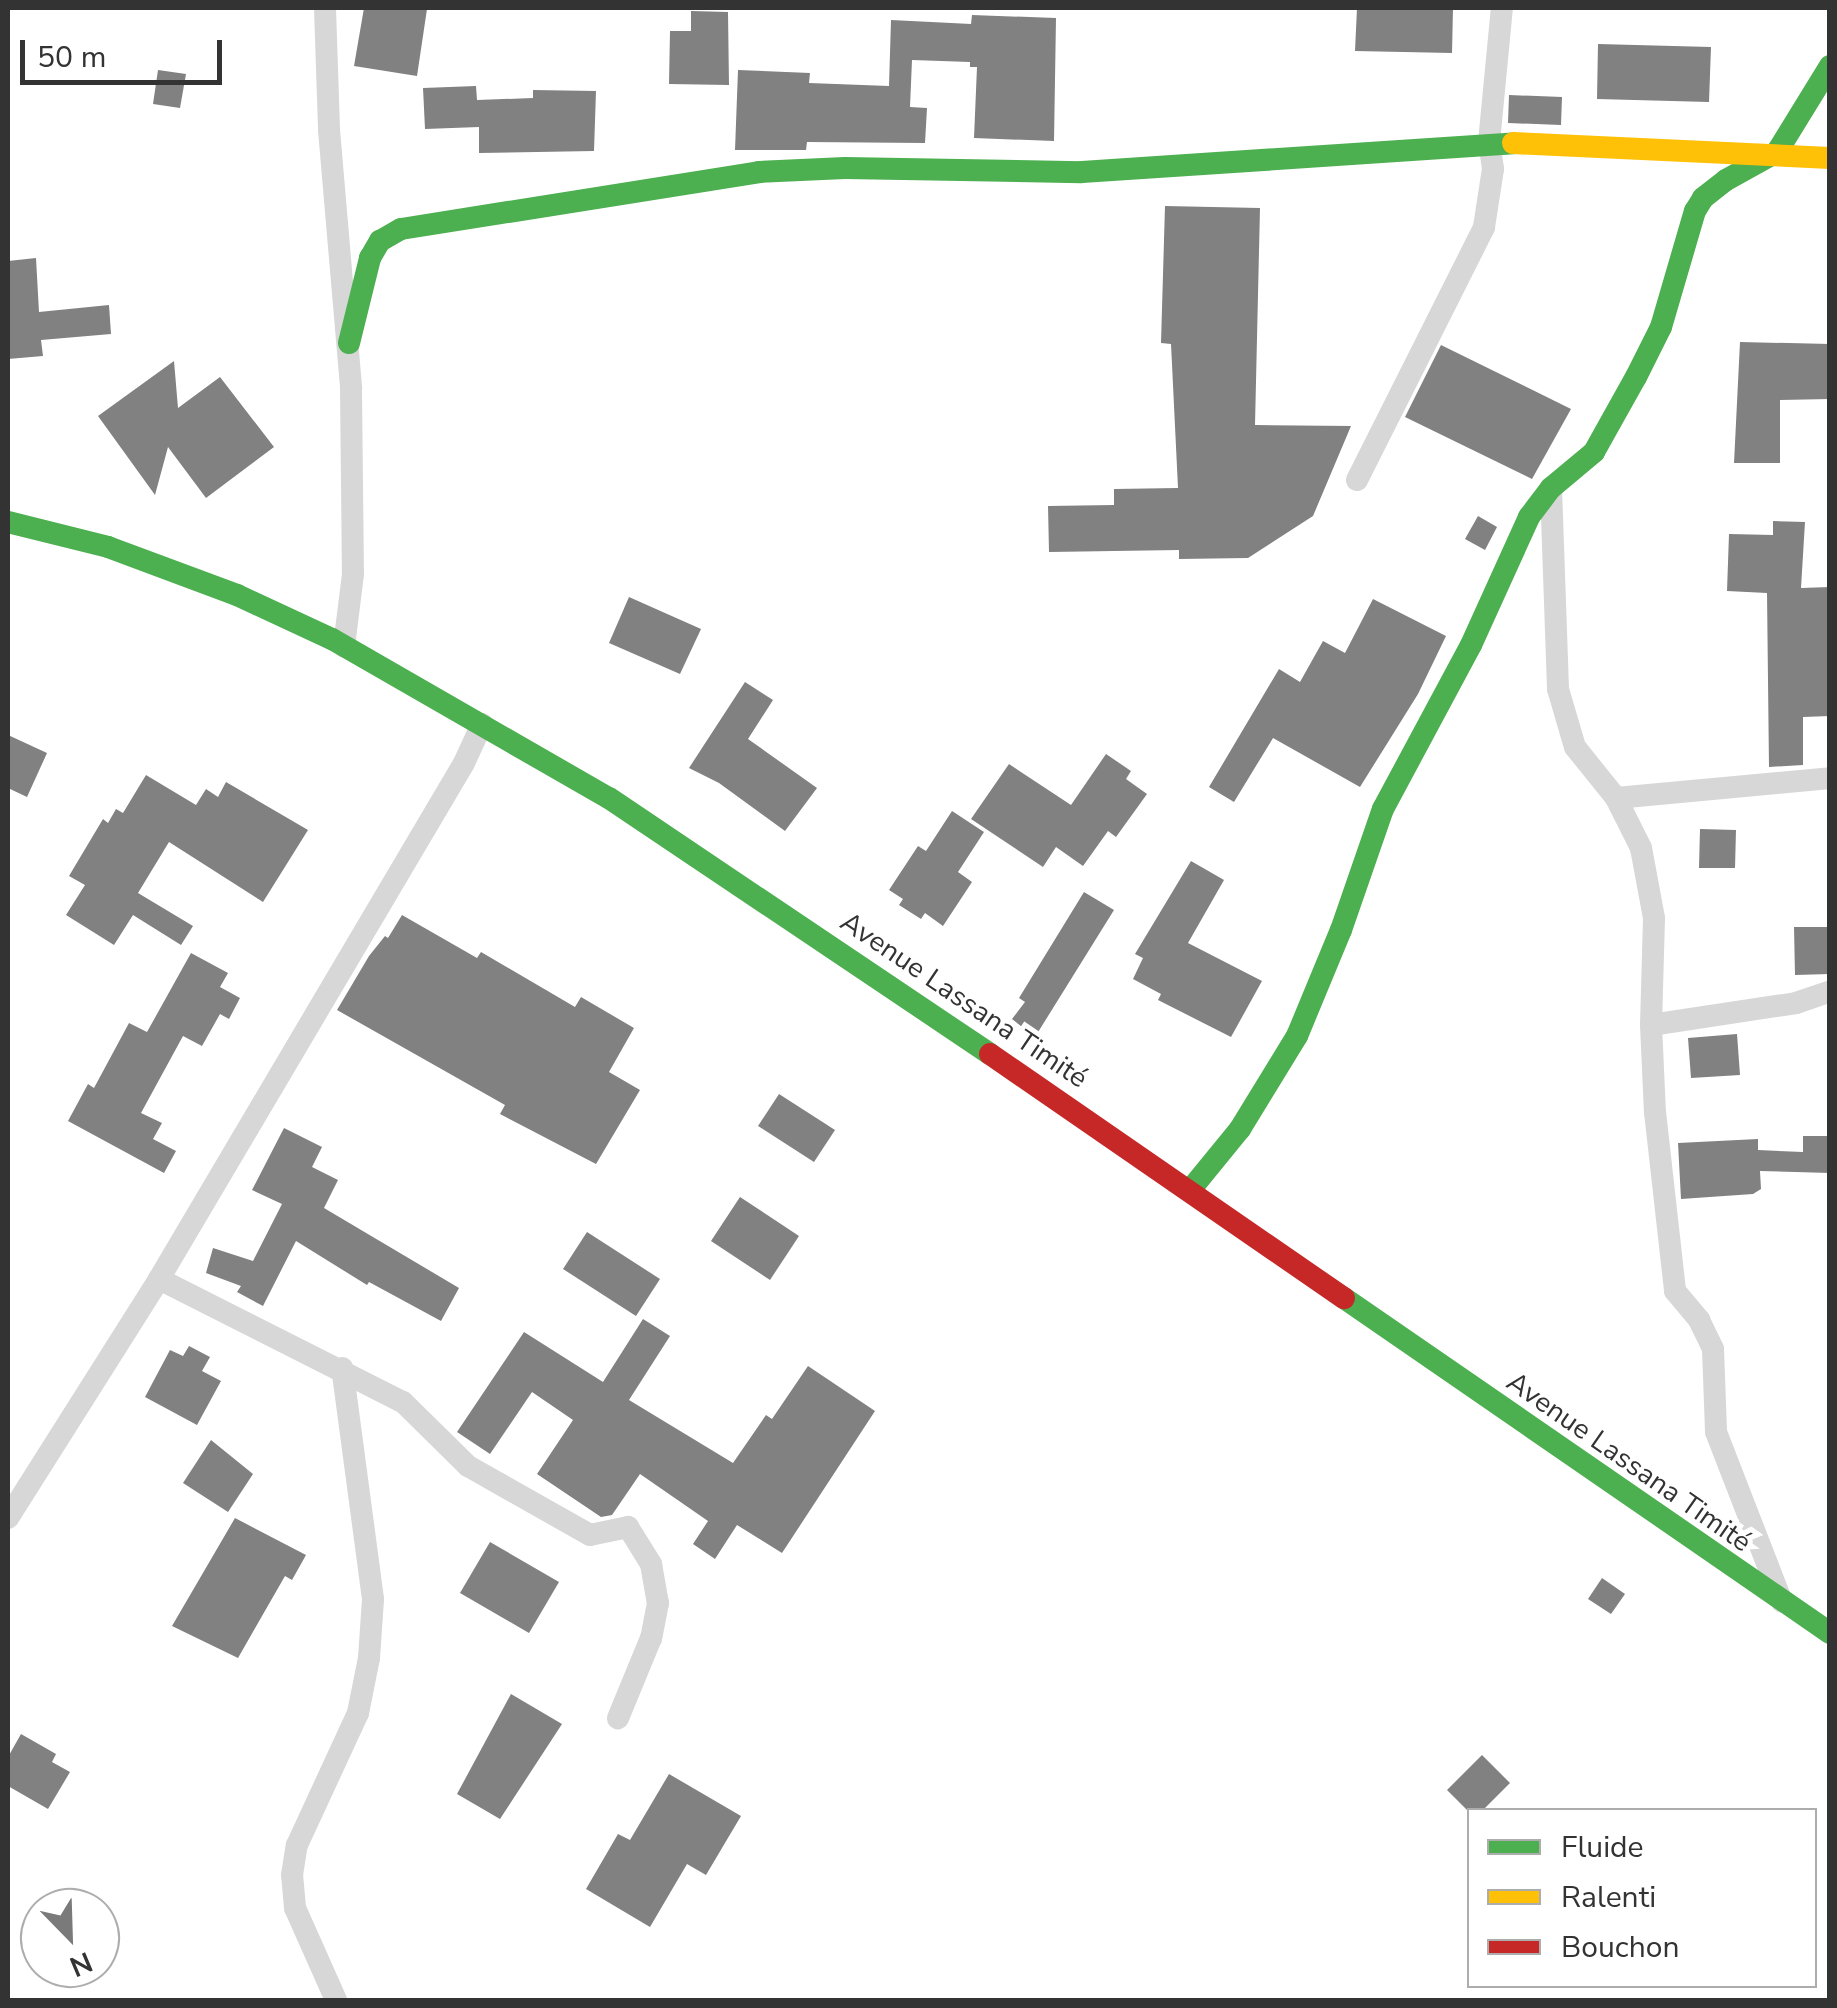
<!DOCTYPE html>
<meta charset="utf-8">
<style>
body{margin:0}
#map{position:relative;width:1837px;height:2008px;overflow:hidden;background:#fff;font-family:"Nunito Sans",sans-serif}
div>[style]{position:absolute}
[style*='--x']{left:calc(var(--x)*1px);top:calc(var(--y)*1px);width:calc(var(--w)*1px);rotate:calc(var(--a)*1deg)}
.building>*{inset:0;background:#818181}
.street>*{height:22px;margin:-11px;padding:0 11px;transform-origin:11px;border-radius:11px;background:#d7d7d7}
.fast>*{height:22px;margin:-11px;padding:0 11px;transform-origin:11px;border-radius:11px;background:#4caf50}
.slow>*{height:22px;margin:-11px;padding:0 11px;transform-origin:11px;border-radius:11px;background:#ffc107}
.jam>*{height:22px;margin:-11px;padding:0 11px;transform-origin:11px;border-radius:11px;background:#c62828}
span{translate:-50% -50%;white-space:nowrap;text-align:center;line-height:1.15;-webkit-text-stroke:10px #fff;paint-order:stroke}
.street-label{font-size:28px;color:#333}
.frame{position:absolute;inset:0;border:10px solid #333;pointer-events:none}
.legend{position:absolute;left:1467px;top:1808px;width:350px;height:180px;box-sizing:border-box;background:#fff;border:2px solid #adadad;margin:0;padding:12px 18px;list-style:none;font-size:30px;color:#333}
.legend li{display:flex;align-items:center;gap:20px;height:50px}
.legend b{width:50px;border:2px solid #adadad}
.north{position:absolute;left:20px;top:1888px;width:100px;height:100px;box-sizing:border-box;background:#fff;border:2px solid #adadad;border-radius:50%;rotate:157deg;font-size:28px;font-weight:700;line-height:40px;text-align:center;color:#333}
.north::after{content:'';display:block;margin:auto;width:35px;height:45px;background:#7a7a7a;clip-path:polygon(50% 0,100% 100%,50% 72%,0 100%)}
.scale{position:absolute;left:20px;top:40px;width:202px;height:45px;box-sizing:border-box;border:5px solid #333;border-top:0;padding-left:12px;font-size:30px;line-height:35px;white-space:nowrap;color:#333;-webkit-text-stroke:8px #fff;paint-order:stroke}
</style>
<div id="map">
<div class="building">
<div style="clip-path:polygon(364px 8px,427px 9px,417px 76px,354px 66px)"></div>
<div style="clip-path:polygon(1357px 8px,1453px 8px,1452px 53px,1355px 51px)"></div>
<div style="clip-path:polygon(691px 11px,728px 12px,729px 85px,669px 84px,670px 31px,691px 31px)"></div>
<div style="clip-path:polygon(972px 15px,1056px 18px,1054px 141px,974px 138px,977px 67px,970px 67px,970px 62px,912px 60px,910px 107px,927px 108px,925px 143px,807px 142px,806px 150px,735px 150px,738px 70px,810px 73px,809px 83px,889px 86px,891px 20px,971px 24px)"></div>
<div style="clip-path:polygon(1598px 44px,1711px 47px,1709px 102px,1597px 99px)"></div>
<div style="clip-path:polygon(158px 70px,186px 74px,180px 108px,153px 104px)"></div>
<div style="clip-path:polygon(476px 86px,477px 100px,533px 98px,533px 90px,596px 91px,594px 151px,479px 153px,479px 127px,425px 129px,423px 88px)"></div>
<div style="clip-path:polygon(1509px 95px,1562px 97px,1561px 125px,1508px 123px)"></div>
<div style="clip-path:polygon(1165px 206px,1260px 208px,1255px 425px,1351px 426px,1313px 516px,1248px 558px,1179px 559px,1179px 550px,1049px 552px,1048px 506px,1114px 505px,1114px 489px,1178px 488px,1171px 344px,1161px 343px)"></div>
<div style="clip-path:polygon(36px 258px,39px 312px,109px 305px,111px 334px,41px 340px,43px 356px,8px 359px,8px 261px)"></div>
<div style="clip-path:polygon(1740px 342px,1830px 344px,1830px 399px,1780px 400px,1780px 463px,1734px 463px)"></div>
<div style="clip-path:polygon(1441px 345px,1571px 409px,1532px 479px,1405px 417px)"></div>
<div style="clip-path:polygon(174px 361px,178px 408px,220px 377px,274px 447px,206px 498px,168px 447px,155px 495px,98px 416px)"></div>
<div style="clip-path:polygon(1478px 516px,1497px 527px,1485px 550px,1465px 539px)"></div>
<div style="clip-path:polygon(1773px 521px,1805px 522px,1801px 588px,1830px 587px,1830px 716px,1803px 717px,1803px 765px,1769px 767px,1767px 593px,1727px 591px,1729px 534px,1773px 535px)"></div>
<div style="clip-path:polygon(629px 597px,701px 629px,680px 674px,609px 643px)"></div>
<div style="clip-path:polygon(1373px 599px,1446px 636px,1418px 694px,1360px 787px,1273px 738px,1234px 802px,1209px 787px,1279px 669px,1300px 682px,1323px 641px,1345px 653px)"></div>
<div style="clip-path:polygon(745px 682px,773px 700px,748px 739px,817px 788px,785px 831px,719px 783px,689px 768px)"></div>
<div style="clip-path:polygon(8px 735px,47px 753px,27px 797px,8px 788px)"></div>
<div style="clip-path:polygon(1106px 754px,1131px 771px,1126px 779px,1147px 794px,1116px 837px,1108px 831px,1083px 866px,1056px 847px,1043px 867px,971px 819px,1009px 764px,1071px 805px)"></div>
<div style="clip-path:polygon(146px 775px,196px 805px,206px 789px,218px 797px,226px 782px,308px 830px,263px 902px,169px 842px,138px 893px,193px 926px,181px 945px,133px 915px,114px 945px,66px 915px,85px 885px,69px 876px,103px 819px,108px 823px,116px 809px,123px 813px)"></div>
<div style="clip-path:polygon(952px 811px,984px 832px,958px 872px,972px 882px,943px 926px,925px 913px,921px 919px,899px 905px,903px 899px,889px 890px,918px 846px,926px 851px)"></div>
<div style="clip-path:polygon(1700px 829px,1736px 830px,1735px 868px,1699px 868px)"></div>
<div style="clip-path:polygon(1191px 861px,1224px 880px,1188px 943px,1262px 981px,1231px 1037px,1158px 1000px,1161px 994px,1133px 979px,1143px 958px,1135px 954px)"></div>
<div style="clip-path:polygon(1084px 892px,1114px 910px,1035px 1037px,1012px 1019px,1025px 1002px,1019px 998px)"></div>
<div style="clip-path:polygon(402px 915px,477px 958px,481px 952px,575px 1007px,581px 997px,634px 1028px,609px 1072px,640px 1090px,596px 1164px,500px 1114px,505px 1105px,337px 1010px,369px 956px,385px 936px,388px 938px)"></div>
<div style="clip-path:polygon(1794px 927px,1830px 927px,1830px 974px,1795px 975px)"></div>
<div style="clip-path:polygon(191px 953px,228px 973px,220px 987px,240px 998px,229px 1019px,220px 1014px,202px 1046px,183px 1036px,141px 1113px,162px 1123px,153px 1139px,176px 1151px,164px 1173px,68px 1121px,88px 1084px,94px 1088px,129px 1023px,147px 1032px)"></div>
<div style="clip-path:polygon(1737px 1034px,1740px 1075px,1691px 1078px,1688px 1038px)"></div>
<div style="clip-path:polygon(779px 1094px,835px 1130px,814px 1162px,758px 1126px)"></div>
<div style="clip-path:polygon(284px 1128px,322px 1147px,312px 1167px,338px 1180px,324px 1208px,459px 1288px,441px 1321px,369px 1282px,367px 1285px,296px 1241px,263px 1306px,237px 1292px,241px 1286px,206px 1273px,213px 1248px,253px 1261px,282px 1204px,252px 1190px)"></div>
<div style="clip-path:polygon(1803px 1136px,1830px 1136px,1830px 1173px,1760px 1171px,1761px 1189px,1753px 1194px,1681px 1199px,1678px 1143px,1758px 1139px,1758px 1150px,1803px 1152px)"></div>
<div style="clip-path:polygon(740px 1197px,799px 1236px,770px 1280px,711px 1241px)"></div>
<div style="clip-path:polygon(587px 1232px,660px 1279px,636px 1316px,563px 1269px)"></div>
<div style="clip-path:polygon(643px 1319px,670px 1336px,629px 1400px,733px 1463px,766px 1415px,772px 1419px,808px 1366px,875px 1411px,782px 1553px,737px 1525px,715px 1559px,693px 1544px,708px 1521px,640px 1474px,612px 1515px,601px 1517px,537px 1474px,573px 1420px,532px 1392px,490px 1454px,457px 1432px,524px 1332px,603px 1382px)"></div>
<div style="clip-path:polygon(189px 1346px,210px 1357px,202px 1371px,221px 1381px,197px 1425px,145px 1397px,170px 1350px,183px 1356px)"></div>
<div style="clip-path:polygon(211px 1440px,253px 1474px,228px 1512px,183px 1483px)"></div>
<div style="clip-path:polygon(235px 1518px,306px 1555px,292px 1580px,285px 1576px,238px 1658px,172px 1626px)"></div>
<div style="clip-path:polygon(490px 1542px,559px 1582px,529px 1633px,460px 1593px)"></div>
<div style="clip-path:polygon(1602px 1578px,1625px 1594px,1611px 1614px,1588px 1599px)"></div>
<div style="clip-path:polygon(511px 1694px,562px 1724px,500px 1819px,457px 1794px)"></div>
<div style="clip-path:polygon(21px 1734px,56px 1754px,52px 1762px,70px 1772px,48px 1809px,8px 1786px,8px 1757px)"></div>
<div style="clip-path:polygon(1482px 1755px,1510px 1783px,1483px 1810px,1467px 1810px,1447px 1790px)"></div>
<div style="clip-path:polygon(669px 1774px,741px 1816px,706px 1875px,687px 1864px,650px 1927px,586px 1889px,618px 1834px,630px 1840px)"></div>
</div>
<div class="street">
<div style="--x:325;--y:8;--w:122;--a:88.1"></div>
<div style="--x:329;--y:130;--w:260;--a:85.1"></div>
<div style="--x:351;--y:389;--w:185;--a:89.4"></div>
<div style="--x:353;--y:574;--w:73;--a:97.1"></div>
<div style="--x:1357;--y:480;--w:283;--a:-63.3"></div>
<div style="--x:1484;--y:227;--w:59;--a:-81.2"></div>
<div style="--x:1493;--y:169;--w:27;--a:-98"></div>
<div style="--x:1489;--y:142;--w:135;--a:-84.5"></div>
<div style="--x:1551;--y:488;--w:201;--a:88"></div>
<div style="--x:1558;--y:689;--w:60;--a:73.7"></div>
<div style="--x:1575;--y:747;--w:65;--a:51.2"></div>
<div style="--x:1616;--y:798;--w:56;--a:63.4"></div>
<div style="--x:1641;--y:848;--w:71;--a:79.5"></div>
<div style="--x:1654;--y:918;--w:107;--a:91.6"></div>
<div style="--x:1651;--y:1025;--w:87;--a:87.4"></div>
<div style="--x:1655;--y:1112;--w:180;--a:83.6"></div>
<div style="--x:1675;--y:1291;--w:38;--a:50"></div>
<div style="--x:1699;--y:1320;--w:32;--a:64"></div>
<div style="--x:1713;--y:1349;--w:83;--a:87.9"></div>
<div style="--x:1716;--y:1432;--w:182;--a:68.8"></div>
<div style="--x:1616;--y:798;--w:215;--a:-5.3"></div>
<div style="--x:1651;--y:1025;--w:147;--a:-8.6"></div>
<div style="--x:1796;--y:1003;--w:36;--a:-19"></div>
<div style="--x:159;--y:1279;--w:273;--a:26.8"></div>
<div style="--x:403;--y:1402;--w:91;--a:44.6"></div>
<div style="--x:468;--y:1466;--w:140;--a:29.5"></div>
<div style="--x:590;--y:1535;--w:39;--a:-12"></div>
<div style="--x:628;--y:1527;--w:44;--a:58.1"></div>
<div style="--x:651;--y:1564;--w:40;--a:80"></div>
<div style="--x:658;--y:1603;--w:36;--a:101"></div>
<div style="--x:651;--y:1638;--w:87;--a:112.4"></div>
<div style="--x:8;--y:1518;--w:283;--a:-57.7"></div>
<div style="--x:159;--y:1279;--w:599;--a:-59.41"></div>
<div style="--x:464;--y:763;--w:43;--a:-65.2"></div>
<div style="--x:336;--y:2000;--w:101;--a:-114"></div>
<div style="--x:295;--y:1908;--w:33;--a:-95"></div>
<div style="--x:292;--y:1875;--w:30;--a:-81"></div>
<div style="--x:297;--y:1845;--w:145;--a:-65.2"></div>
<div style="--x:358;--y:1713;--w:56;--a:-78.7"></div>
<div style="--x:369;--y:1658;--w:59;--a:-86.1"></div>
<div style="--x:373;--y:1599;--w:233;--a:-97.6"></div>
</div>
<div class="fast">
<div style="--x:349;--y:343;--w:88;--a:-76.1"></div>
<div style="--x:370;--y:258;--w:20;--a:-60"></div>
<div style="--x:380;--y:241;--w:24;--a:-30"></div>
<div style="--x:401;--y:229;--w:363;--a:-9"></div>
<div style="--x:759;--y:172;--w:86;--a:-2.7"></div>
<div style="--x:845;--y:168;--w:237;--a:1"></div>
<div style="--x:1082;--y:172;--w:432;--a:-3.8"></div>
<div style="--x:8;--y:522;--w:103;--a:14"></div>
<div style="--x:108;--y:547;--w:138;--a:20.4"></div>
<div style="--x:237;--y:595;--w:105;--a:24.9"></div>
<div style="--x:332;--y:639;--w:319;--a:29.9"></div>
<div style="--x:609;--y:798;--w:459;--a:33.9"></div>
<div style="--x:1191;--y:1189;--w:77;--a:-50.8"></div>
<div style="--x:1240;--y:1129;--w:109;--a:-58.5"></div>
<div style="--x:1297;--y:1036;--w:115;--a:-67.5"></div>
<div style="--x:1341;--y:930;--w:128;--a:-70.9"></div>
<div style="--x:1383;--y:809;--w:186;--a:-61.8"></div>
<div style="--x:1471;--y:645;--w:141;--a:-65.6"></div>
<div style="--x:1529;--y:517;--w:36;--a:-53"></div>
<div style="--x:1551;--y:488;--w:56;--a:-39.9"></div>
<div style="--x:1594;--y:452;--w:86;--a:-60.8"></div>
<div style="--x:1636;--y:377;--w:56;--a:-63.4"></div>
<div style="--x:1661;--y:327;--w:121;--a:-73.7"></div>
<div style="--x:1695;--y:211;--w:15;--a:-58"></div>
<div style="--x:1703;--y:198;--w:29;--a:-38"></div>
<div style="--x:1726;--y:180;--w:58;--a:-28.8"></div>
<div style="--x:1777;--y:152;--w:101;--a:-58.4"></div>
<div style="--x:1344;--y:1298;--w:590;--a:34.58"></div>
</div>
<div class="slow">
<div style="--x:1513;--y:143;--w:317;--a:2.7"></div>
</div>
<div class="jam">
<div style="--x:990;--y:1054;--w:430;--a:34.6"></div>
</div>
<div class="street-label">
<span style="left:964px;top:1000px;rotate:34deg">Avenue Lassana Timité</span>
<span style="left:1629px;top:1462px;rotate:35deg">Avenue Lassana Timité</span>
</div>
<div class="frame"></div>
<ul class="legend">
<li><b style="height:12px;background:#4caf50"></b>Fluide</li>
<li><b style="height:12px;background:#ffc107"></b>Ralenti</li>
<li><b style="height:12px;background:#c62828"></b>Bouchon</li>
</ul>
<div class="north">N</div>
<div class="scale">50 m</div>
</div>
